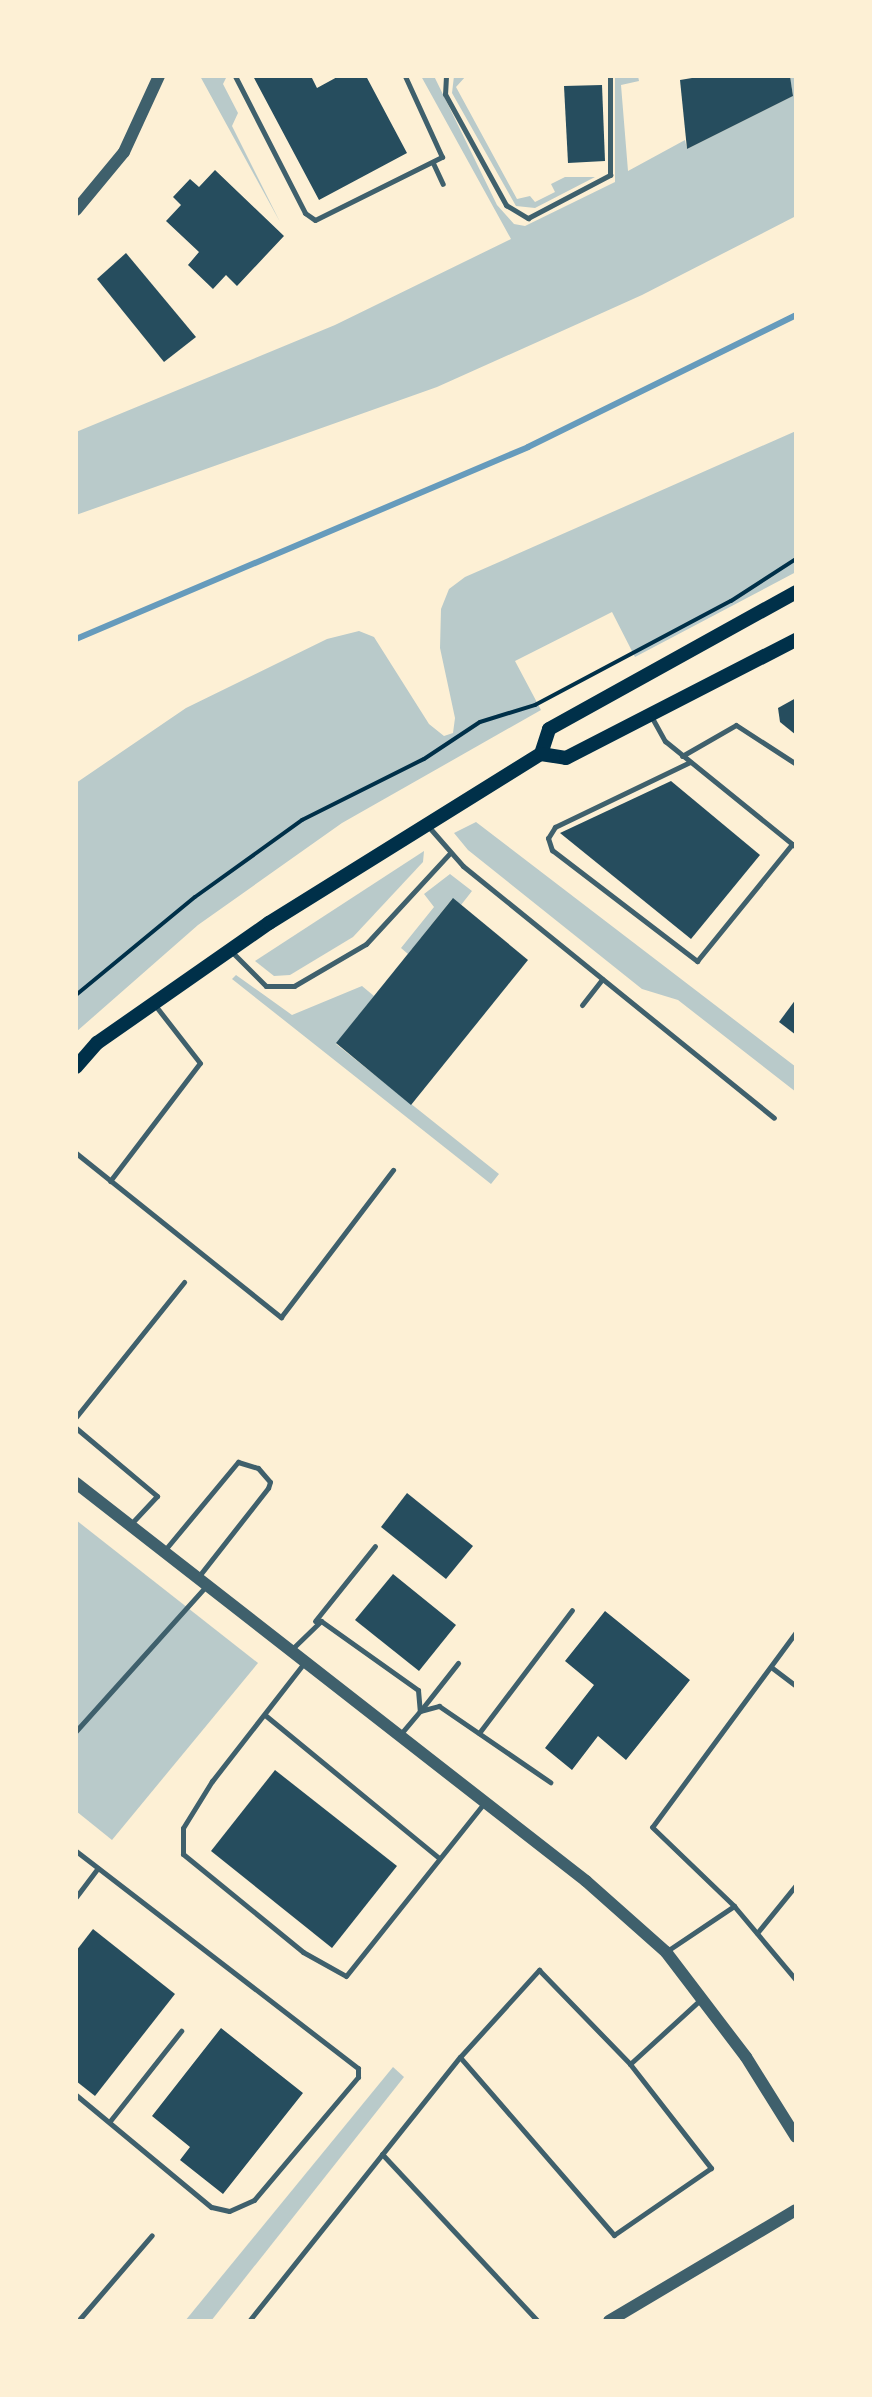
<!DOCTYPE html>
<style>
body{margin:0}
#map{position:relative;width:872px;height:2397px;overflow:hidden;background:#fdf0d5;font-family:"Space Grotesk",sans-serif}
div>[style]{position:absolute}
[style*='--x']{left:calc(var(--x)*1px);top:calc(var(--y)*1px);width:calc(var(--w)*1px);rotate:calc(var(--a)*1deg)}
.green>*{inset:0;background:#b9caca}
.stream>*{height:6px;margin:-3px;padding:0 3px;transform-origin:3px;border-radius:3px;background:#669bbc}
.building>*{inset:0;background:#264d5e}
.path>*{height:4px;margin:-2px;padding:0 2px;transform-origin:2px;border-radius:2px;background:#003049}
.service>*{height:5px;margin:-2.5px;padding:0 2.5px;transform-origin:2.5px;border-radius:2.5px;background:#3f606c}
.tertiary>*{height:12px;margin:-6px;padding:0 6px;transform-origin:6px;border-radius:6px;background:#3f606c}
.secondary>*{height:14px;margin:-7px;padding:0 7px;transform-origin:7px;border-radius:7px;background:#003049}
span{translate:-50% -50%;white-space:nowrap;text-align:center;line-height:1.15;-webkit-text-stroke:6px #fdf0d5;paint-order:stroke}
.frame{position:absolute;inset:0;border:78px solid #fdf0d5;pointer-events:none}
</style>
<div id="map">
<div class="green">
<div style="clip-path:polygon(200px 76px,227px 76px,223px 84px,238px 113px,232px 126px,280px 222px)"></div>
<div style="clip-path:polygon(421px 76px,434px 76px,497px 205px,514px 224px,525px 226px,615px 182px,615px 77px,638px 76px,639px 81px,621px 85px,628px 171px,685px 140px,687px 149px,793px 96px,790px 76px,795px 76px,796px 216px,642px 295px,437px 387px,76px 515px,76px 432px,335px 325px,511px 239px)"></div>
<div style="clip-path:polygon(454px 76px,466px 76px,456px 87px,517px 199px,530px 196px,535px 202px,555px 192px,551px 184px,565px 177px,595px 177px,535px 208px,516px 206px,452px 93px)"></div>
<div style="clip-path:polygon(796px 431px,796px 572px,635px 657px,612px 612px,515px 661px,541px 710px,342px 823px,198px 925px,76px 1032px,76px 783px,186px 708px,327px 639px,359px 631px,374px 637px,429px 724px,444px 736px,453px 733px,455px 718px,440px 648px,441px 609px,449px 589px,465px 577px)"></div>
<div style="clip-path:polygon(476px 822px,796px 1067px,796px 1092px,678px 1000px,642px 989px,468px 850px,454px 833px)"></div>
<div style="clip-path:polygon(424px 851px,423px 862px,353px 937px,290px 975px,274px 976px,255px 961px)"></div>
<div style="clip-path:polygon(450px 874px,472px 891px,461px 905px,452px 899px,408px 954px,401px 948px,434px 907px,424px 894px)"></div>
<div style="clip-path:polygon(236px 975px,292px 1015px,362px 986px,374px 996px,336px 1044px,499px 1174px,491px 1184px,232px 979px)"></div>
<div style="clip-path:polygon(76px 1520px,258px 1663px,112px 1840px,76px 1811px)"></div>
<div style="clip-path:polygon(393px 2067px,404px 2077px,211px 2321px,185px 2321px)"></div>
</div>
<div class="stream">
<div style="--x:76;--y:639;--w:491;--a:-23"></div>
<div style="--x:528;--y:447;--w:299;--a:-26.2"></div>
</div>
<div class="building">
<div style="clip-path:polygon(253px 76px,311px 76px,317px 88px,339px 76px,366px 76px,407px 153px,319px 200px)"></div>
<div style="clip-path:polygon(704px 76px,790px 76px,793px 96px,687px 149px,680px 80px)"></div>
<div style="clip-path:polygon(602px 85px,605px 161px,568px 163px,564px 86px)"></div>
<div style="clip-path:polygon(215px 170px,284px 236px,237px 286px,226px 275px,213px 289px,188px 265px,199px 252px,166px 221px,181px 205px,173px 197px,190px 179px,199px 187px)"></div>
<div style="clip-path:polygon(126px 253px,196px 337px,164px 362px,97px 279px)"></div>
<div style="clip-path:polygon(796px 698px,796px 735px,780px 722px,778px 708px)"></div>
<div style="clip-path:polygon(671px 781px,760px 855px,691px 939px,560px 833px)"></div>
<div style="clip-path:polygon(453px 898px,528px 960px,411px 1105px,336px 1043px)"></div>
<div style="clip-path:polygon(796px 999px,796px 1035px,779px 1022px)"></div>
<div style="clip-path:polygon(407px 1493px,473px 1546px,446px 1579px,381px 1527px)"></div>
<div style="clip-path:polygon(393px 1574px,456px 1625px,419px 1671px,355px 1620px)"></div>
<div style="clip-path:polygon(605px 1611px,690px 1680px,626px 1760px,598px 1736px,572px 1770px,545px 1748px,594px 1685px,565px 1661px)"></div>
<div style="clip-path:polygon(275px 1770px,397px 1866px,332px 1948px,211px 1851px)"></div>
<div style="clip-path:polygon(93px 1929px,175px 1994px,95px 2096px,76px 2081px,76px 1951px)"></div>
<div style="clip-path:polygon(221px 2028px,303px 2093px,223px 2194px,180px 2160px,190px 2147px,152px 2116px)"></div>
</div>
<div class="path">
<div style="--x:76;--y:995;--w:154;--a:-39.5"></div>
<div style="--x:195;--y:897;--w:132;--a:-35.7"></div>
<div style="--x:302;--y:820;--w:136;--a:-26.6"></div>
<div style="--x:424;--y:759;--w:67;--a:-33.5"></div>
<div style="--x:480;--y:722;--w:58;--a:-17.2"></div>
<div style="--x:535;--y:705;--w:222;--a:-28"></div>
<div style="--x:731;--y:601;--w:77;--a:-32.9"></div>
</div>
<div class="service">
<div style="--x:235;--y:76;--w:154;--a:62.9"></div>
<div style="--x:305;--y:213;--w:12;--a:35"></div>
<div style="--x:315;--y:220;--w:142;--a:-26.4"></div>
<div style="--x:442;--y:157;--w:89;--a:-114.6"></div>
<div style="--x:446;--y:76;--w:18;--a:93"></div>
<div style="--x:445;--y:94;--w:127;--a:61.2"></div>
<div style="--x:506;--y:205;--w:26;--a:31"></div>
<div style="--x:528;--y:218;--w:93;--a:-27.7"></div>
<div style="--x:610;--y:175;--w:99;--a:-90"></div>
<div style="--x:433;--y:163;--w:23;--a:65"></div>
<div style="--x:651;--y:716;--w:29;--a:61"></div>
<div style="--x:665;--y:741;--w:169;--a:39"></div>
<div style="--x:682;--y:756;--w:62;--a:-29.9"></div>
<div style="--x:736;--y:725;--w:72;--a:33"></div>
<div style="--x:690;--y:762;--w:150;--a:154.3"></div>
<div style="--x:555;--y:827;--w:13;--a:122"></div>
<div style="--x:548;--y:838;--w:13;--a:72"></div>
<div style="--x:552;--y:850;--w:183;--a:37.4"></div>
<div style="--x:697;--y:961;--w:151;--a:-50.9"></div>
<div style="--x:428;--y:826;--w:53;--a:48.8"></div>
<div style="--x:463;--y:866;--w:400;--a:39"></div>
<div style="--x:231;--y:951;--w:49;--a:45"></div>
<div style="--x:266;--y:986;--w:28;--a:0"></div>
<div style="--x:294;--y:986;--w:83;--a:-30.3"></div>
<div style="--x:366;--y:944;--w:124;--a:-47.3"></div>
<div style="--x:582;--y:1005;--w:33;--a:-52"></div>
<div style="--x:76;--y:1153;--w:263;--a:38.7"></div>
<div style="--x:281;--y:1317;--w:185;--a:-52.7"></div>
<div style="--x:110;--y:1181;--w:148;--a:-52.7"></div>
<div style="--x:200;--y:1063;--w:75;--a:-127.9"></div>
<div style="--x:76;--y:1417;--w:173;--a:-51.3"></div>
<div style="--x:76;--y:1428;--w:106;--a:40"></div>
<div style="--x:157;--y:1496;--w:38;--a:133"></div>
<div style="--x:164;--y:1551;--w:116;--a:-50.3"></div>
<div style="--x:238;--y:1462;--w:21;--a:17"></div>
<div style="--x:258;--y:1468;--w:18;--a:49"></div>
<div style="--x:270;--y:1482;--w:6;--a:108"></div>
<div style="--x:268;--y:1488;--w:112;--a:128.1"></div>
<div style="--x:315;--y:1621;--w:96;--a:-51.3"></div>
<div style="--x:796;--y:1632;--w:242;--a:126.4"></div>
<div style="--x:652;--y:1827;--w:114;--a:43.9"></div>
<div style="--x:734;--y:1906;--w:97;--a:50"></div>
<div style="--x:291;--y:1650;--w:42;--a:-44"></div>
<div style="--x:321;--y:1621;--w:119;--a:35.4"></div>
<div style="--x:418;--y:1690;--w:21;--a:85"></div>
<div style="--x:420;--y:1711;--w:30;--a:130"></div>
<div style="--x:304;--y:1663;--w:150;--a:127.9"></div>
<div style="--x:212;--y:1781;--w:55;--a:121.7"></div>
<div style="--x:183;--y:1828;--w:26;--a:90"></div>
<div style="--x:183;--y:1854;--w:155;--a:39.2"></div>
<div style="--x:303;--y:1952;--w:49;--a:29.2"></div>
<div style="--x:346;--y:1976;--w:223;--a:-51.4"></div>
<div style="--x:771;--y:1667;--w:31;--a:37"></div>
<div style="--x:421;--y:1710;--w:60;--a:-51.8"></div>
<div style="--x:420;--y:1711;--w:20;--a:-15"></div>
<div style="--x:439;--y:1706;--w:135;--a:34.4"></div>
<div style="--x:265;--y:1715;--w:225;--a:39.4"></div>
<div style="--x:76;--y:1731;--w:195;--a:-48.1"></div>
<div style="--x:479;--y:1733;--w:154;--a:-52.9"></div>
<div style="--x:76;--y:1851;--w:356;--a:37.6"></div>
<div style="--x:358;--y:2068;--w:9;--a:90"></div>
<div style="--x:358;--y:2077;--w:161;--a:130.2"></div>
<div style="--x:254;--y:2200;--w:27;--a:156"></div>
<div style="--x:229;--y:2211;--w:18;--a:-167"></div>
<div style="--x:211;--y:2207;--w:175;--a:-140.3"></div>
<div style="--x:76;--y:1897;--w:36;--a:-53"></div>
<div style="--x:757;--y:1933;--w:62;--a:-50.9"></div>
<div style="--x:667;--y:1951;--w:81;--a:-33.9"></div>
<div style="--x:630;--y:2064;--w:95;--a:-42.4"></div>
<div style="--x:110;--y:2121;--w:115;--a:-51.7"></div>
<div style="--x:382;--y:2154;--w:229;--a:47"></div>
<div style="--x:78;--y:2321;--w:113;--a:-49.3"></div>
<div style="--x:249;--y:2321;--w:338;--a:-51.4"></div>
<div style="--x:460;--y:2057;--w:118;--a:-47.8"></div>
<div style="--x:539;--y:1970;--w:131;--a:45.9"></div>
<div style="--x:630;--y:2064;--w:132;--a:52.1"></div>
<div style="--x:711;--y:2168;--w:118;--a:145.4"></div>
<div style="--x:614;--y:2235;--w:235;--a:-130.9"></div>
</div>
<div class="tertiary">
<div style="--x:76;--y:210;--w:75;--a:-50.4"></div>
<div style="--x:124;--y:152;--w:84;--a:-65.3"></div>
<div style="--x:76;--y:1483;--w:647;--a:37.97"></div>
<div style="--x:586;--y:1881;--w:107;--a:41.6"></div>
<div style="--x:666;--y:1952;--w:132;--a:52.7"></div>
<div style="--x:746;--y:2057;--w:94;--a:58"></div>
<div style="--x:609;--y:2321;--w:217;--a:-30.7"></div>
</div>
<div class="secondary">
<div style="--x:541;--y:754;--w:26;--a:-72"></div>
<div style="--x:549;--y:729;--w:282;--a:-29"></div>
<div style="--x:76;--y:1067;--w:32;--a:-49"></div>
<div style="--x:97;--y:1043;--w:210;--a:-34.9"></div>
<div style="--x:269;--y:923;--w:320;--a:-31.9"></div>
<div style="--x:541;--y:754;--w:25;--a:9"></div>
<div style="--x:566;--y:758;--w:259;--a:-27.2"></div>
</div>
<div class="frame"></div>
</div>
